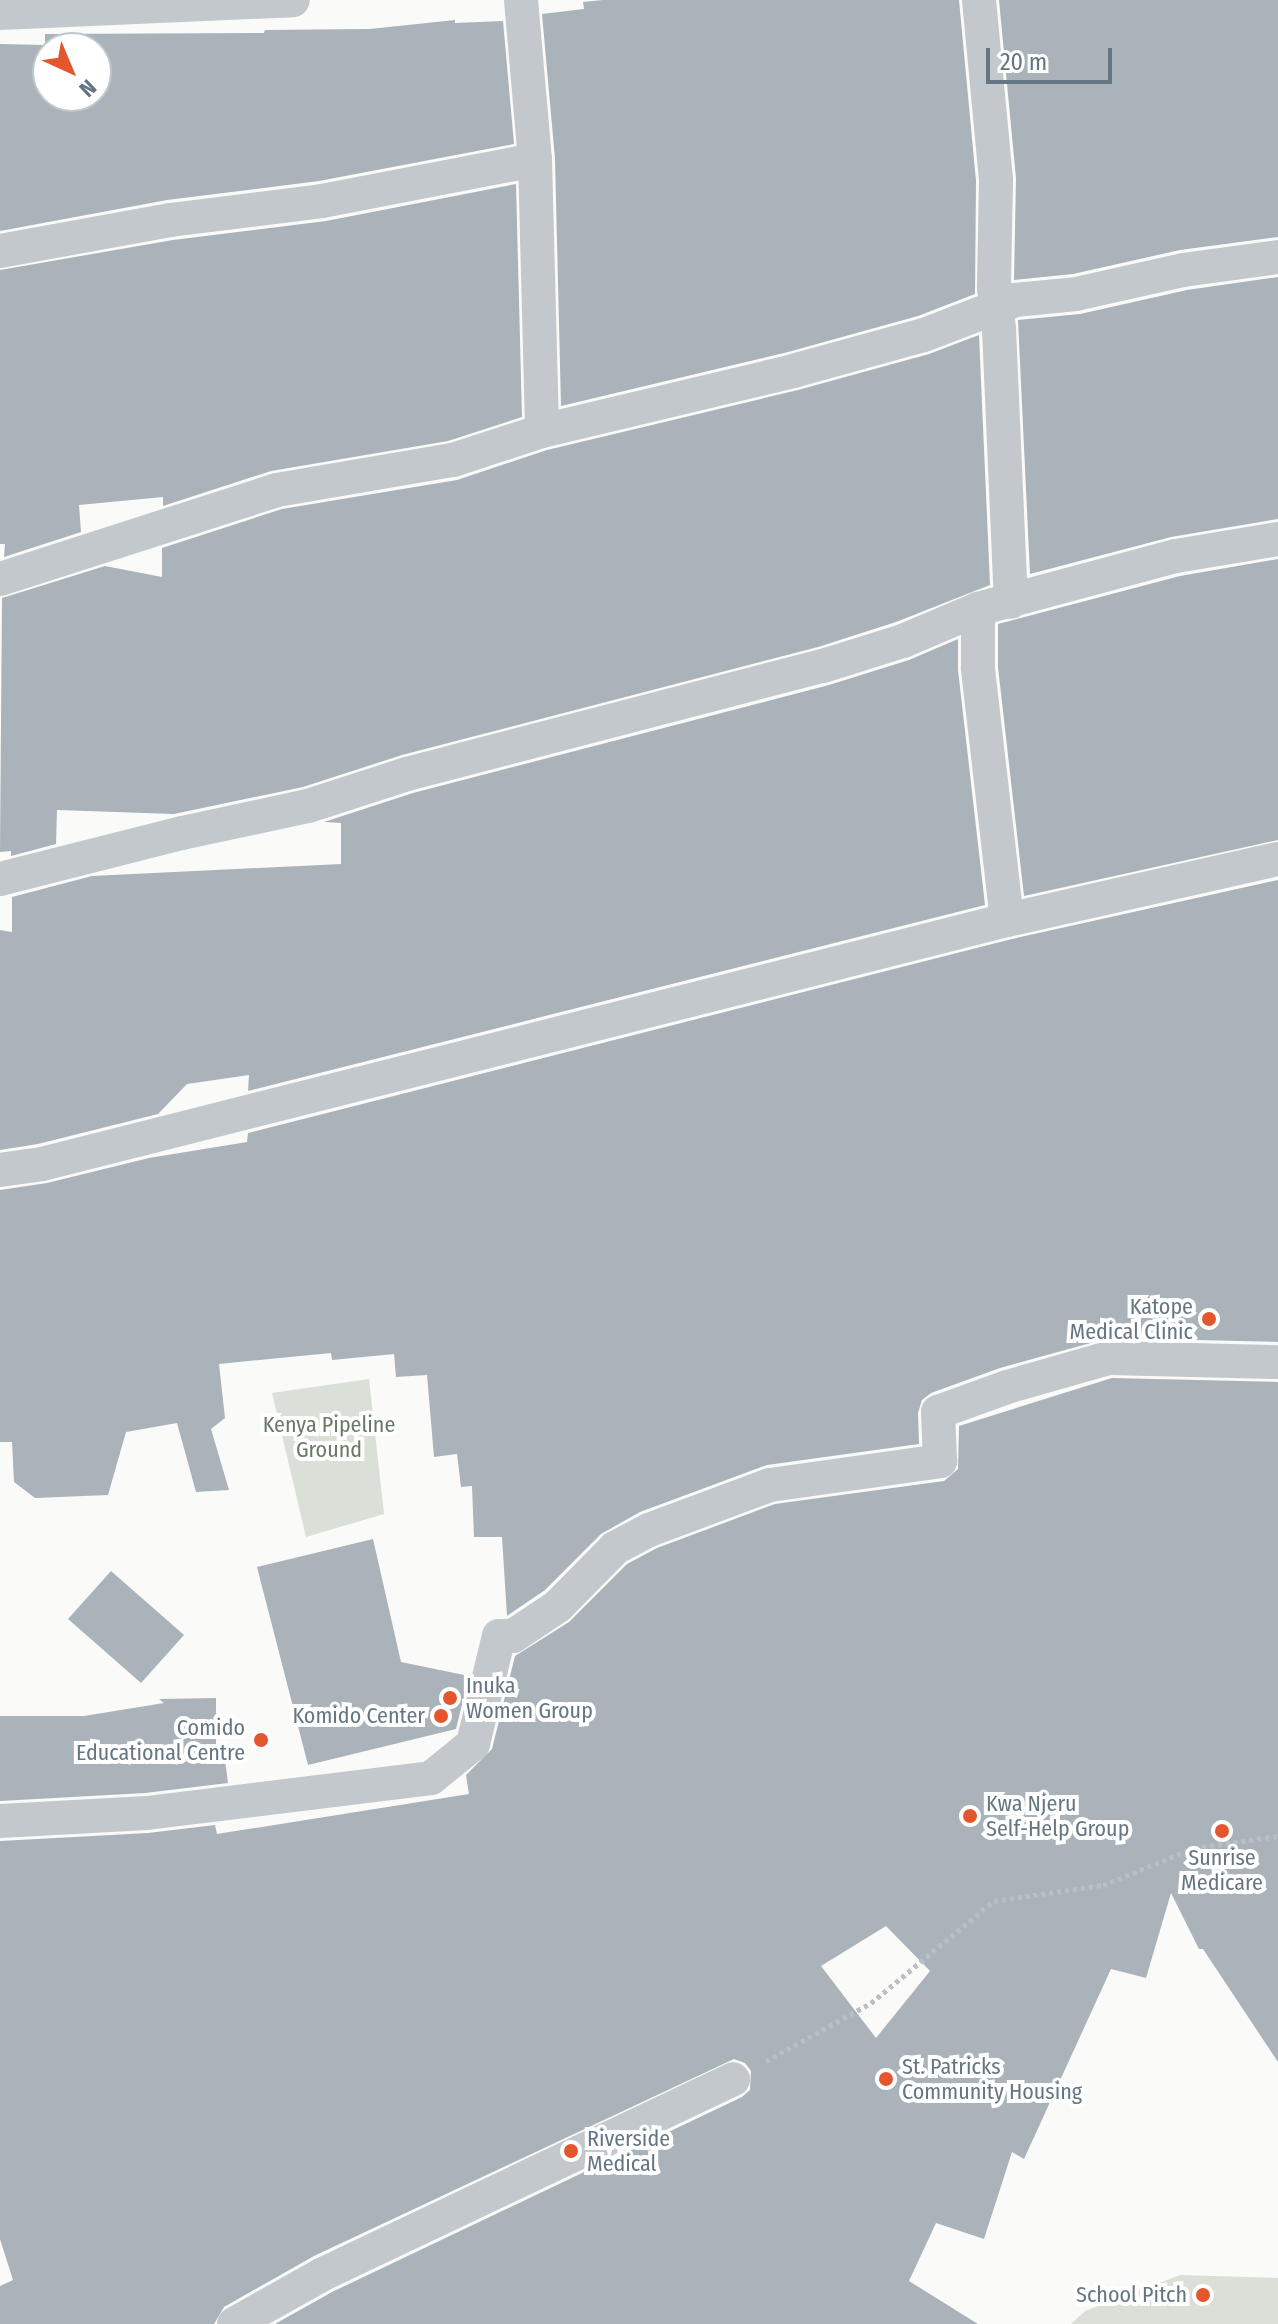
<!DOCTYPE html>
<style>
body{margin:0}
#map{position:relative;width:1278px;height:2324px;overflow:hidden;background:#fafaf8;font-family:"Fira Sans Condensed",sans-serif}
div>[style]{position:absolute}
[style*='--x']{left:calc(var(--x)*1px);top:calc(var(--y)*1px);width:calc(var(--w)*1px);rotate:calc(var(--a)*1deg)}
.green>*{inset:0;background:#dadfd7}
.building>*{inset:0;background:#aab3b9}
.path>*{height:5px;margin-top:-2.5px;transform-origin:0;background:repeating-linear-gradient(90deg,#bbbfc2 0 4px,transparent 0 8px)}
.street>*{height:34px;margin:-17px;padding:0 17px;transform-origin:17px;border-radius:17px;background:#c3c8cc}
.dots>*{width:22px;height:22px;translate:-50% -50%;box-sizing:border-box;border:4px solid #fff;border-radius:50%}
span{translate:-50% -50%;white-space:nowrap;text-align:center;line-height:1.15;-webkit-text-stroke:8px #fff;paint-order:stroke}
.poi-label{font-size:22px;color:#657683}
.right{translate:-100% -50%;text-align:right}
.left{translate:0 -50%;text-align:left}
.park-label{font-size:22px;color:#687a64}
.north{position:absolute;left:32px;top:32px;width:80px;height:80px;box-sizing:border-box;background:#fff;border:2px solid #c1c8cd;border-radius:50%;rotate:136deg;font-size:22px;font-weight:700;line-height:32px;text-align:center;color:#657683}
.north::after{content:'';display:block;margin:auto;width:28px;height:36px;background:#e4572e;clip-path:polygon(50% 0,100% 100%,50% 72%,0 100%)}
.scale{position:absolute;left:986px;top:48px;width:126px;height:36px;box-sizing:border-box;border:4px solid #657683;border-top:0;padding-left:10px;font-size:24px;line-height:28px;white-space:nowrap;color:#657683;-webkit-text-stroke:6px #fff;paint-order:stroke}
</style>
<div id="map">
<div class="green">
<div style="clip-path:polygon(369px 1379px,384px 1514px,306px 1537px,272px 1393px)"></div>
<div style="clip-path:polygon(1180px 2275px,1278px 2278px,1278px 2324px,1071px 2324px,1085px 2311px)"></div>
</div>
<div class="building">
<div style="clip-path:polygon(603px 0,959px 0,976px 181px,975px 294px,918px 316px,788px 352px,561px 406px,555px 159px,542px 14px,584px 9px,583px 2px)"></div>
<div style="clip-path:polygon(999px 0,1278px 0,1278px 237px,1180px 250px,1073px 274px,1014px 280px,1016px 178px)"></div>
<div style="clip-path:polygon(evenodd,455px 20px,455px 23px,503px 21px,514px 144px,319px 181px,167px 200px,0 231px,0 44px,45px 45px,45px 34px,264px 33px,265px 30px,370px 29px,455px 20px,48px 48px,96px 48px,96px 96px,48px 96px,48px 48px)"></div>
<div style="clip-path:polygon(516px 184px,522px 417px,448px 441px,271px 471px,163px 506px,163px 497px,79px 505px,81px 532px,4px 557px,5px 544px,0 544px,0 270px,173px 240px,326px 221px)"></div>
<div style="clip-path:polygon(1278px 277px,1278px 519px,1171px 537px,1030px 574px,1018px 320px,1080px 314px,1187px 290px)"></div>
<div style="clip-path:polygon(979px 335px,990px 585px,896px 622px,818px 647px,402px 755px,303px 787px,174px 814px,57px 810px,56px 844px,11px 856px,11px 851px,0 852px,2px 598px,105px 566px,162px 577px,162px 548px,282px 509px,457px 480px,547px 450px,798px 390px,929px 354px)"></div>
<div style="clip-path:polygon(1278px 559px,1278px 840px,1024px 896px,998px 667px,998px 624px,1180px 576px)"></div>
<div style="clip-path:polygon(958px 639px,958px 670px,985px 905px,248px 1091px,249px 1075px,187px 1084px,158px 1114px,38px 1144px,0 1150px,0 930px,12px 932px,12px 897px,92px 876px,341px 864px,341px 823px,324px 822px,413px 793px,829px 685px,909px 660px)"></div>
<div style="clip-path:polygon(1278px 880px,1278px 1342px,1109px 1338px,1000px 1368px,931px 1393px,922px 1400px,918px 1413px,919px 1444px,767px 1465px,640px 1512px,601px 1534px,545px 1590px,507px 1616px,502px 1537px,474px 1537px,472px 1486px,461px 1487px,457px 1454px,434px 1457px,427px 1375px,396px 1377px,394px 1354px,332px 1360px,331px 1353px,219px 1364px,225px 1418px,211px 1429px,229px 1490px,196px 1492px,177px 1423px,126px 1432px,108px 1495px,35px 1498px,14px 1482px,12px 1442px,0 1442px,0 1190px,47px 1183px,149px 1158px,247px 1142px,248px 1133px,1012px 939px)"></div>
<div style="clip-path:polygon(evenodd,1112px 1378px,1278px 1382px,1278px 2062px,1203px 1949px,1199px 1949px,1171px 1893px,1146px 1978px,1111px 1969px,1024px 2159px,1012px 2152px,984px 2239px,936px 2223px,909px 2281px,978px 2324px,275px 2324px,332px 2292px,742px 2097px,750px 2090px,751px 2071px,745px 2063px,734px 2059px,314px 2256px,224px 2307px,214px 2324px,0 2324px,0 2286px,13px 2280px,0 2239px,0 1841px,148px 1833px,215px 1825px,217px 1834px,469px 1794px,466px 1775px,492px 1749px,515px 1656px,569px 1622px,627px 1564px,657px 1548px,775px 1504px,944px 1481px,958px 1469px,959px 1426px,1112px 1378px,886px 1926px,930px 1971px,876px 2038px,821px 1966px,886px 1926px)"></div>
<div style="clip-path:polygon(373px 1539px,401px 1662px,469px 1676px,456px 1729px,308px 1765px,257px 1567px)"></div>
<div style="clip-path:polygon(111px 1571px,184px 1635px,141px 1683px,68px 1619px)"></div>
<div style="clip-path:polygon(216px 1698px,216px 1745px,223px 1744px,228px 1783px,145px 1793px,0 1801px,0 1716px,84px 1716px,164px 1703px,159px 1699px)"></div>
</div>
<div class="path">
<div style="--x:766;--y:2061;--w:120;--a:-28.9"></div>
<div style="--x:871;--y:2003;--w:160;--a:-39.7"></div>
<div style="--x:994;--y:1901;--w:110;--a:-8.4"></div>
<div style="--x:1103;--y:1885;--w:98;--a:-22.1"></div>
<div style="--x:1194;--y:1848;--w:85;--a:-8.1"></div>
</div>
<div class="street">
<div style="--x:521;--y:0;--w:161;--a:85"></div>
<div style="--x:535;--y:160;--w:271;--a:88.5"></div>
<div style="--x:979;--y:0;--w:181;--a:84.6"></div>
<div style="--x:996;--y:180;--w:108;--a:91.1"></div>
<div style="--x:994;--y:288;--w:41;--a:83"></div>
<div style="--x:999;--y:329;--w:273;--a:87.5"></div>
<div style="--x:0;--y:13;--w:293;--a:-2.5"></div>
<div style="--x:0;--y:251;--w:173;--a:-10.3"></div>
<div style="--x:170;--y:220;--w:153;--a:-7.1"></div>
<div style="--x:322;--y:201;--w:217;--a:-10.9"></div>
<div style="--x:0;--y:579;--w:291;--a:-17.8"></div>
<div style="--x:277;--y:490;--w:179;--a:-9.7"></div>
<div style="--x:453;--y:460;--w:94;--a:-18"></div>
<div style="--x:542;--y:431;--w:258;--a:-13.4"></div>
<div style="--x:793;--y:371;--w:136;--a:-15.4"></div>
<div style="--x:924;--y:335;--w:97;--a:-21"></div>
<div style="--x:1015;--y:300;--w:61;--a:-5.6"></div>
<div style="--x:1076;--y:294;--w:110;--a:-12.6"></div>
<div style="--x:1183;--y:270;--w:96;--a:-7.8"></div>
<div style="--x:0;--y:879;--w:188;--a:-14.2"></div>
<div style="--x:182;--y:833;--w:129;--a:-12.1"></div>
<div style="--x:308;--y:806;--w:104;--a:-17.9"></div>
<div style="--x:407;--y:774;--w:430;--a:-14.6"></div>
<div style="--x:823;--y:666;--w:84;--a:-17.4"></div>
<div style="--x:903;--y:641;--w:82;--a:-23.1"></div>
<div style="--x:978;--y:609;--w:205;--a:-15"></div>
<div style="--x:1176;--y:556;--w:103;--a:-9.5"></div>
<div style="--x:1007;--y:920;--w:278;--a:-12.7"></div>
<div style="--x:0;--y:1170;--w:42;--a:-8.1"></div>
<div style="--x:42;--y:1164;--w:995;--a:-14.19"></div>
<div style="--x:1007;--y:920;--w:254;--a:-96.6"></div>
<div style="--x:978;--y:668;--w:59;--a:-90"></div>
<div style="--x:0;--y:1821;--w:147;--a:-3.1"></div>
<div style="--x:147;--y:1813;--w:286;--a:-7"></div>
<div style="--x:431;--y:1778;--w:54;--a:-39"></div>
<div style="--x:473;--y:1744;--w:111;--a:-76.5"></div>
<div style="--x:499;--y:1636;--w:14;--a:0"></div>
<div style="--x:513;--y:1636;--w:54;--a:-33.7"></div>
<div style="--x:558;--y:1606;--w:81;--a:-45.5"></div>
<div style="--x:615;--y:1548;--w:38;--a:-28"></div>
<div style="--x:649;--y:1530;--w:129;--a:-20.4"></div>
<div style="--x:770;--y:1485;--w:172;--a:-8"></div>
<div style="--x:940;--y:1461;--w:49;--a:-92.3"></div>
<div style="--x:938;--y:1412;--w:73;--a:-19.9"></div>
<div style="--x:1007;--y:1387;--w:106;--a:-15.9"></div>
<div style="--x:1109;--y:1358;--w:169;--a:1.4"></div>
<div style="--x:234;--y:2324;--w:102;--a:-29.3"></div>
<div style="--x:323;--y:2274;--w:454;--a:-25.4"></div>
</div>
<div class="dots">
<div style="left:1209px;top:1319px;background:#e4572e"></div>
<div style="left:450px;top:1698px;background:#e4572e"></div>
<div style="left:441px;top:1716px;background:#e4572e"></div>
<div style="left:261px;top:1740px;background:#e4572e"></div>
<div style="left:970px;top:1816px;background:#e4572e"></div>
<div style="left:1222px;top:1831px;background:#e4572e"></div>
<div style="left:886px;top:2079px;background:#e4572e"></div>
<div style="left:571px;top:2151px;background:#e4572e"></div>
<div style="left:1203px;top:2295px;background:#e4572e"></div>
</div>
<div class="poi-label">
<span class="right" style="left:1193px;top:1319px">Katope<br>Medical Clinic</span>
<span class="left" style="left:466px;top:1698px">Inuka<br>Women Group</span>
<span class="right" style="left:425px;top:1716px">Komido Center</span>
<span class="right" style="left:245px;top:1740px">Comido<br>Educational Centre</span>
<span class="left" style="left:986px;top:1816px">Kwa Njeru<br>Self-Help Group</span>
<span style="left:1222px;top:1870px">Sunrise<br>Medicare</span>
<span class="left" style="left:902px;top:2079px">St. Patricks<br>Community Housing</span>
<span class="left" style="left:587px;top:2151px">Riverside<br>Medical</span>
<span class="right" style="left:1187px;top:2295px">School Pitch</span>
</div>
<div class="park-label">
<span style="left:329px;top:1437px">Kenya Pipeline<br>Ground</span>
</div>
<div class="north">N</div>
<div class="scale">20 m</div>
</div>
